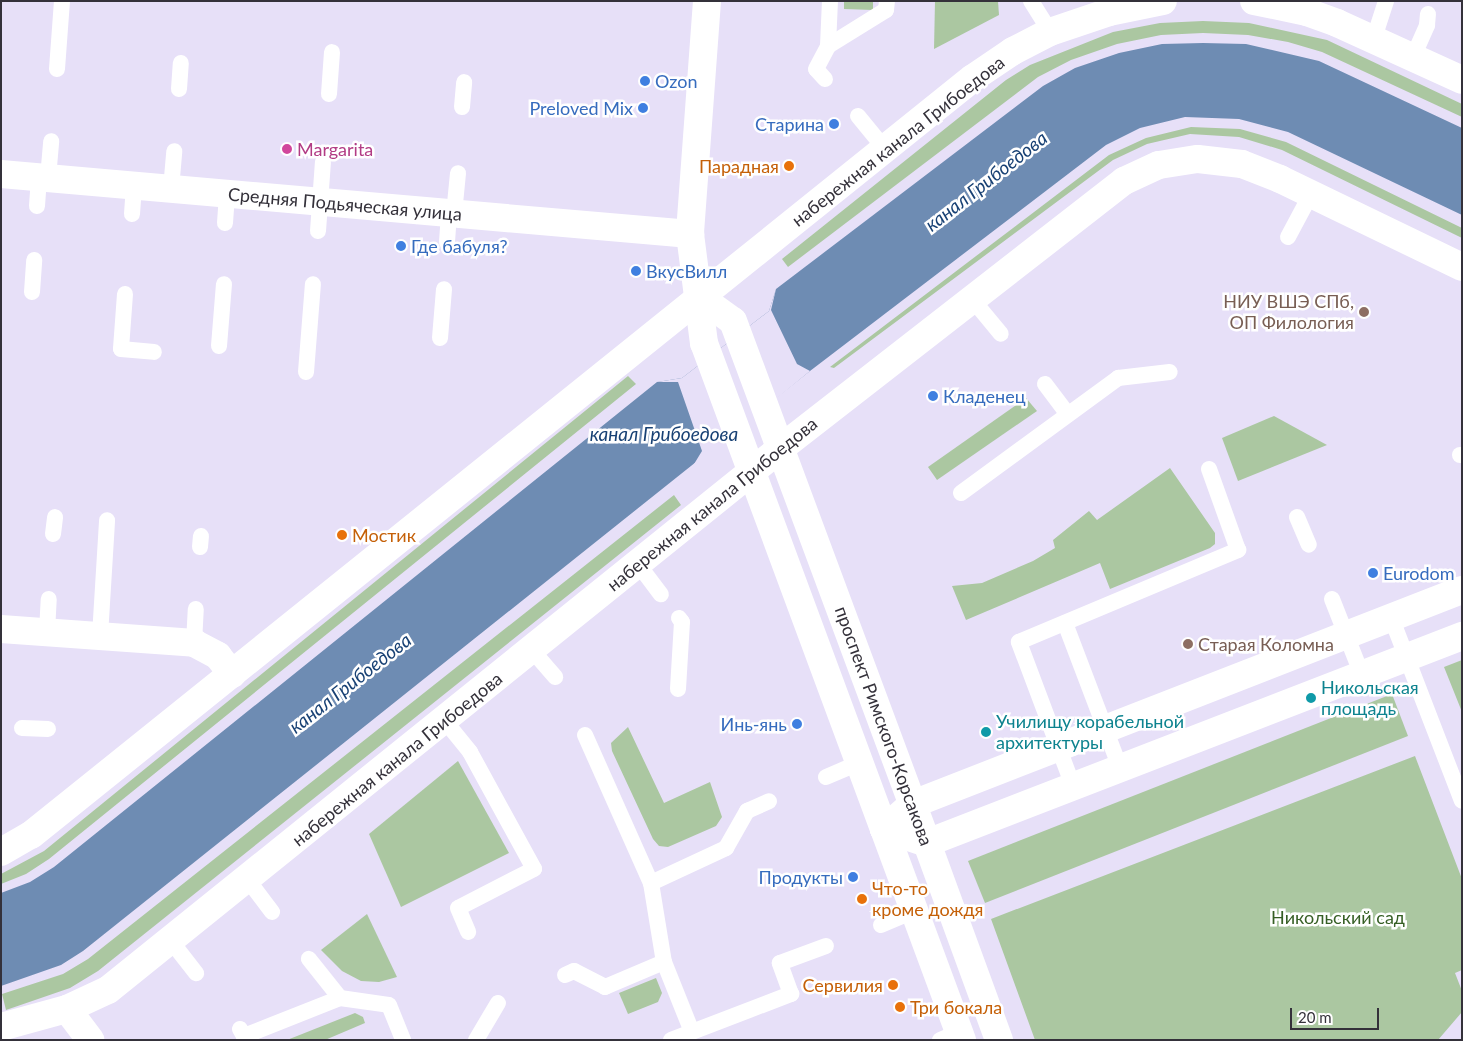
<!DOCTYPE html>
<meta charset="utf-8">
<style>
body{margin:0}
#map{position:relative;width:1463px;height:1041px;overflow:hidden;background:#e7e0f8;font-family:Lato,sans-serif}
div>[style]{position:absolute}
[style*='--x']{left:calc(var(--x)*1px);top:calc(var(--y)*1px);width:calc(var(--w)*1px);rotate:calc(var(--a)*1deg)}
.green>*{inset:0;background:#abc7a1}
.water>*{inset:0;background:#6e8cb3}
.pier>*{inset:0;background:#e7e0f8}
.service>*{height:16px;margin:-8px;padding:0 8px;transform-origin:8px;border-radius:8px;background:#fff}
.minor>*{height:28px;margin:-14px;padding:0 14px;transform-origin:14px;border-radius:14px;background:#fff}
.tertiary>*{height:28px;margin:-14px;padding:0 14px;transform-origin:14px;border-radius:14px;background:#fff}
.secondary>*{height:28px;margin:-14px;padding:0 14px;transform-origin:14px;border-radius:14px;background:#fff}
.dots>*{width:14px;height:14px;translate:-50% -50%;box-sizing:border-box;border:2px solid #fff;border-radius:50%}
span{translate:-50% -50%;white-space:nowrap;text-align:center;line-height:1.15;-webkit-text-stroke:5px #fff;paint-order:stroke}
.shop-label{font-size:18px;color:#366cbe}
.left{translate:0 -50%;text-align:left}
.right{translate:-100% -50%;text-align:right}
.street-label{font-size:18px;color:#34313a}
.hotel-label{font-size:18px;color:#b23c85}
.food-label{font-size:18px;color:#c56008}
.education-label{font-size:18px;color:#785e54}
.culture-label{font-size:18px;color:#0d838f}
.park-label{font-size:18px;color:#365f25}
.water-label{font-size:19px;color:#184174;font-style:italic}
.frame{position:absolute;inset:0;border:2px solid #34313a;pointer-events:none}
.scale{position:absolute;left:1290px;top:1008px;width:89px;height:22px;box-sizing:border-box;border:2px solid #34313a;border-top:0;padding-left:6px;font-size:15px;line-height:18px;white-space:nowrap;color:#34313a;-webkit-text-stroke:4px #fff;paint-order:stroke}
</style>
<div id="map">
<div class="green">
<div style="clip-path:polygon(844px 1px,873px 1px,873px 10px,844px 9px)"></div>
<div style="clip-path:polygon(935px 1px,998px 1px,999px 15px,934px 49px)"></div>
<div style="clip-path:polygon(1203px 21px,1249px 23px,1327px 40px,1462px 104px,1462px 117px,1322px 52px,1288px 42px,1248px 35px,1203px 33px,1161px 35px,1117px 44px,1071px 60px,1038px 77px,788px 267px,782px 259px,1006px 80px,1030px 65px,1113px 32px,1160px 23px)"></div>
<div style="clip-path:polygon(1191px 127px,1240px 129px,1286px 142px,1462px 228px,1462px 238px,1282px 150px,1239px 137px,1190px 134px,1147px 144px,1113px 160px,834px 368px,830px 367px,1109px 155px,1146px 138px)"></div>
<div style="clip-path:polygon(628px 376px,636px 384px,49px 859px,26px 874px,1px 884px,1px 874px,44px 851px)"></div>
<div style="clip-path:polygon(1026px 398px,1037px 411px,937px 480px,928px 467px)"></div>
<div style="clip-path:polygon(1274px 416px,1327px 445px,1238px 481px,1222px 438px)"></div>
<div style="clip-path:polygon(1170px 468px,1215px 533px,1215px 544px,1210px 548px,1110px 589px,1100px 563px,966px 620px,952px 586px,982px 583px,1033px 561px,1055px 548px,1053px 540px,1089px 511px,1097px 520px)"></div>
<div style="clip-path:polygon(674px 495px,681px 505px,98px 971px,70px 988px,6px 1010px,2px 994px,63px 974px,88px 959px)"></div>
<div style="clip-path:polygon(1462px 660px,1462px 712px,1444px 667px)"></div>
<div style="clip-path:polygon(1392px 694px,1408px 736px,985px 903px,968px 861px)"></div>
<div style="clip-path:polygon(628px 727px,664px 803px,710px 782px,722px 817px,716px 826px,668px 847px,659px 846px,653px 839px,612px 751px,611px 743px)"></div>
<div style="clip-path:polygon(1415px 756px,1462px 879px,1462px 970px,1455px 973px,1462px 991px,1462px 1012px,1438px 1040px,1035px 1040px,991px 919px)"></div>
<div style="clip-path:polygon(458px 761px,509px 853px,401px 907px,369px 834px)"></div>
<div style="clip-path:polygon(367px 914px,397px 977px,379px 982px,361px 981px,342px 971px,321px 950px)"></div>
<div style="clip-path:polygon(656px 978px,662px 993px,658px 1002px,628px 1014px,619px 993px)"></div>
<div style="clip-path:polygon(355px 1013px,363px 1017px,365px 1023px,325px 1040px,287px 1040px)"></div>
</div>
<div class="water">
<div style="clip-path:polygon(1203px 43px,1246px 44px,1319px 61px,1462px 128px,1462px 215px,1288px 132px,1239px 119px,1185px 117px,1140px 128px,1106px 145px,810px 371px,83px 951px,61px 965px,1px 986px,1px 893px,30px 882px,54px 867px,657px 382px,682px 378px,769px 311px,776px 289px,1043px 86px,1075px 68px,1119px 53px,1162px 44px)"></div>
</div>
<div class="pier">
<div style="clip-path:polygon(776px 289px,771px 310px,797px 364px,810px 371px,691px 469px,702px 451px,678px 382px,657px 382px,682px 378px,769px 311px)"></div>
</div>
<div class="service">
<div style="--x:1031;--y:1;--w:36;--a:58"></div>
<div style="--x:1374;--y:38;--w:39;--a:-72"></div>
<div style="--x:828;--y:46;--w:45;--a:-87.5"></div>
<div style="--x:1413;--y:57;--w:35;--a:-66"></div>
<div style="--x:1427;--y:25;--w:11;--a:-85"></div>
<div style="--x:57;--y:69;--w:68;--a:-85.8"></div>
<div style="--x:825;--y:79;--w:13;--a:-132"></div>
<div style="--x:816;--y:69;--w:26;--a:-62"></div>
<div style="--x:828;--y:46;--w:68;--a:-31.8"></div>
<div style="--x:886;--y:10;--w:9;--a:-84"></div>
<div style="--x:179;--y:89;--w:26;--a:-86"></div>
<div style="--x:329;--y:94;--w:42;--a:-85.9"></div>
<div style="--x:462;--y:107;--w:25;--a:-85"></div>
<div style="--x:858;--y:116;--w:43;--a:50.7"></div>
<div style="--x:48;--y:178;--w:37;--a:-85"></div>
<div style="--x:171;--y:189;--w:38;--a:-85"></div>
<div style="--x:37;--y:206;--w:28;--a:-86"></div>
<div style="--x:132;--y:214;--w:28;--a:-86"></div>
<div style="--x:454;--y:214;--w:41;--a:-84.4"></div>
<div style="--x:225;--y:223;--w:29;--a:-86"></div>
<div style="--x:318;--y:231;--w:69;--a:-85.9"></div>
<div style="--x:1288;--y:237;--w:49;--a:-61.9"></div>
<div style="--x:447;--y:242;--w:29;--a:-86"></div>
<div style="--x:32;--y:292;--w:32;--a:-86"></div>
<div style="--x:125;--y:294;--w:55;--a:94.2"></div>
<div style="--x:121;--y:349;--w:33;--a:5"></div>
<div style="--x:972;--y:299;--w:45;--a:50.4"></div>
<div style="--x:440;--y:338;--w:49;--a:-85.3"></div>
<div style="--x:219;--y:346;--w:62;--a:-85.4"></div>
<div style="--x:306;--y:372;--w:88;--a:-85.5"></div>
<div style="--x:1045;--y:384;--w:38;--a:53"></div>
<div style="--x:1460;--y:455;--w:2;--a:0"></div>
<div style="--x:961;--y:493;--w:195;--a:-36.2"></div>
<div style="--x:1118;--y:378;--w:52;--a:-6.6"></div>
<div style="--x:1297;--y:517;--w:30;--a:67"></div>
<div style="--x:53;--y:534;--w:17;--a:-83"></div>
<div style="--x:200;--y:547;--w:11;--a:-85"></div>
<div style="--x:638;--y:564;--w:38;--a:53"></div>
<div style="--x:1332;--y:599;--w:82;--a:68.5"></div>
<div style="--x:1391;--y:617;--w:197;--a:68.9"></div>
<div style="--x:1065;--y:623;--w:155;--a:69.2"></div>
<div style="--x:47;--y:632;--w:33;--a:-87"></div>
<div style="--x:100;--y:636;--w:116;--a:-86.5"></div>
<div style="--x:194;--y:643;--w:34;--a:-87"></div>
<div style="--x:531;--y:649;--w:37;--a:49"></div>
<div style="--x:678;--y:689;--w:67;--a:-86.6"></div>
<div style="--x:682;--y:622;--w:5;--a:-127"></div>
<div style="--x:445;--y:721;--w:40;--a:51"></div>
<div style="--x:470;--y:752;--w:133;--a:61.3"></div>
<div style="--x:534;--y:869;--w:85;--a:152.8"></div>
<div style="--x:458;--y:908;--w:26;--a:67"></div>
<div style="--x:22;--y:728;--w:26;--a:2"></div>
<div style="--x:585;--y:735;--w:162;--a:66"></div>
<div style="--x:651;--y:883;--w:83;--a:-25"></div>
<div style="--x:726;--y:848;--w:43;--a:-60.4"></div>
<div style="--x:747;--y:811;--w:24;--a:-24"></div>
<div style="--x:826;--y:777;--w:36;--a:-23"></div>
<div style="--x:1073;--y:786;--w:154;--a:-110.6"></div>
<div style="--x:1019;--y:642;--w:238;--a:-22.8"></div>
<div style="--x:1238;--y:550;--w:86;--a:-109.7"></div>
<div style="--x:248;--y:880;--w:40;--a:53"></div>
<div style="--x:651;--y:883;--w:80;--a:80.7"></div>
<div style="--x:664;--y:962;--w:75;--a:68.2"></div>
<div style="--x:881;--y:925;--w:36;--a:-23"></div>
<div style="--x:171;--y:941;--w:41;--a:52"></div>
<div style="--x:565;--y:975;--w:10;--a:-24"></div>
<div style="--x:574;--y:971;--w:35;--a:27"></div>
<div style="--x:605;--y:987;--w:64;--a:-23"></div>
<div style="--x:340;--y:998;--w:49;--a:8.1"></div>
<div style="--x:389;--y:1005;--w:38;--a:68"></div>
<div style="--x:240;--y:1029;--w:8;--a:60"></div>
<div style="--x:244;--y:1036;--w:103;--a:-21.6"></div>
<div style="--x:340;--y:998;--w:50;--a:-128.5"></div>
<div style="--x:476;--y:1040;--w:43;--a:-59.3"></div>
<div style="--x:671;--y:1040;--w:129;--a:-21"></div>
<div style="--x:791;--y:994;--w:33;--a:-110"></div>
<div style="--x:780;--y:963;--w:49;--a:-20.3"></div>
<div style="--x:940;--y:1040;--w:21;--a:-23"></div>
</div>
<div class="minor">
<div style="--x:1254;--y:1;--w:54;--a:11.7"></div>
<div style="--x:1307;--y:12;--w:32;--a:20"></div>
<div style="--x:1337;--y:23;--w:137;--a:24.5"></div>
<div style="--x:1;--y:174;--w:692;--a:4.98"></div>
<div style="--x:781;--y:448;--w:435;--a:-37.9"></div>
<div style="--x:1124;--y:181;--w:38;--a:-25"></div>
<div style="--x:1159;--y:165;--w:39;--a:-9"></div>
<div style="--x:1198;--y:159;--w:44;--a:6.5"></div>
<div style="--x:1242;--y:164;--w:41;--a:21.5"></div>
<div style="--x:1280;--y:179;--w:202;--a:25.8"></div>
<div style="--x:1;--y:629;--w:194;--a:4.1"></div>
<div style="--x:194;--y:643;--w:27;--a:28"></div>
<div style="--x:218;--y:656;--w:23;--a:52"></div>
<div style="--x:1;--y:852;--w:34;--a:-30"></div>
<div style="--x:31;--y:835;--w:1208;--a:-38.79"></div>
<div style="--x:973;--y:78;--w:48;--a:-34"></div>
<div style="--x:1013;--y:51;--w:42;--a:-27.2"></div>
<div style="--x:1050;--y:32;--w:62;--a:-18.7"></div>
<div style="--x:1109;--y:12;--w:55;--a:-11.5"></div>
<div style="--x:67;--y:1009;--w:39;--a:53"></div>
</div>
<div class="tertiary">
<div style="--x:707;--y:1;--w:234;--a:94.2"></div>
<div style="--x:690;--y:234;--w:110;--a:82.7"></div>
<div style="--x:704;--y:343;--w:518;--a:69.68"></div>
<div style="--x:884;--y:829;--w:45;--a:18"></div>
<div style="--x:701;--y:298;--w:39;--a:36"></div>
<div style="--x:733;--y:321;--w:557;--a:69.61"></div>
<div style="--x:1;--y:1027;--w:68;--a:-15.3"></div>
<div style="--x:67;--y:1009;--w:45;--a:-24.9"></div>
<div style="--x:108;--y:990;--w:864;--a:-38.85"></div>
</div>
<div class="secondary">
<div style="--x:962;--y:1040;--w:225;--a:-110.3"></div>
<div style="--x:884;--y:829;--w:38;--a:-41"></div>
<div style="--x:913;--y:804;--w:589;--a:-21.3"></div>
<div style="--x:999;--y:1040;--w:210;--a:-110.1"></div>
<div style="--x:927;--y:843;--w:574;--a:-21.15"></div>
</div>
<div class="dots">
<div style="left:645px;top:81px;background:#3f7fe0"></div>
<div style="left:643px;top:108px;background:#3f7fe0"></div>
<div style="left:834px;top:124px;background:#3f7fe0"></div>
<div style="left:287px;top:149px;background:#d1479c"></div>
<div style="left:789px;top:166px;background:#e8710a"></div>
<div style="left:401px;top:246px;background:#3f7fe0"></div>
<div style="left:636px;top:271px;background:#3f7fe0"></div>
<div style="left:1364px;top:312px;background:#8d6e63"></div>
<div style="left:933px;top:396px;background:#3f7fe0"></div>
<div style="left:342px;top:535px;background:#e8710a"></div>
<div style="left:1373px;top:573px;background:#3f7fe0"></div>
<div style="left:1188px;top:644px;background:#8d6e63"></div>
<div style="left:1311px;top:698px;background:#0f9aa8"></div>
<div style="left:797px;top:724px;background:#3f7fe0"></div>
<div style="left:986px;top:732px;background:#0f9aa8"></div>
<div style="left:853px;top:877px;background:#3f7fe0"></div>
<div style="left:862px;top:899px;background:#e8710a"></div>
<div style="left:893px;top:985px;background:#e8710a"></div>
<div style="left:900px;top:1007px;background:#e8710a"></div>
</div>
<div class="shop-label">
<span class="left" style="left:655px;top:81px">Ozon</span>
<span class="right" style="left:633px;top:108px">Preloved Mix</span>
<span class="right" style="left:824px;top:124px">Старина</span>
<span class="left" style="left:411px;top:246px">Где бабуля?</span>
<span class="left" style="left:646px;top:271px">ВкусВилл</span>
<span class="left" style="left:943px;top:396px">Кладенец</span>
<span class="left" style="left:1383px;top:573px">Eurodom</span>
<span class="right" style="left:787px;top:724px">Инь-янь</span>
<span class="right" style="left:843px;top:877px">Продукты</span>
</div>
<div class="street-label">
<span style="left:898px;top:141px;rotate:-38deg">набережная канала Грибоедова</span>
<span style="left:345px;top:204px;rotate:5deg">Средняя Подьяческая улица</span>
<span style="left:712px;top:504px;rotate:-39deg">набережная канала Грибоедова</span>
<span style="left:884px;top:726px;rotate:70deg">проспект Римского-Корсакова</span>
<span style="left:397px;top:759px;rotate:-39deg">набережная канала Грибоедова</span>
</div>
<div class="hotel-label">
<span class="left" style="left:297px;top:149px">Margarita</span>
</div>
<div class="food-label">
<span class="right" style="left:779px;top:166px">Парадная</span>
<span class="left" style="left:352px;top:535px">Мостик</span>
<span class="left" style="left:872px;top:899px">Что-то<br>кроме дождя</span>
<span class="right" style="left:883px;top:985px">Сервилия</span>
<span class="left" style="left:910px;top:1007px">Три бокала</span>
</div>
<div class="education-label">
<span class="right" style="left:1354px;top:312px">НИУ ВШЭ СПб,<br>ОП Филология</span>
<span class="left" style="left:1198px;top:644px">Старая Коломна</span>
</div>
<div class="culture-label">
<span class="left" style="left:1321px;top:698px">Никольская<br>площадь</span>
<span class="left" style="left:996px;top:732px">Училищу корабельной<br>архитектуры</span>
</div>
<div class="park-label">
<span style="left:1338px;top:917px">Никольский сад</span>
</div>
<div class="water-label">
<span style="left:986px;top:181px;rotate:-38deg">канал Грибоедова</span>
<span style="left:664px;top:434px">канал Грибоедова</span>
<span style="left:350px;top:683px;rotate:-38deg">канал Грибоедова</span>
</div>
<div class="frame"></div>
<div class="scale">20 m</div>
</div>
